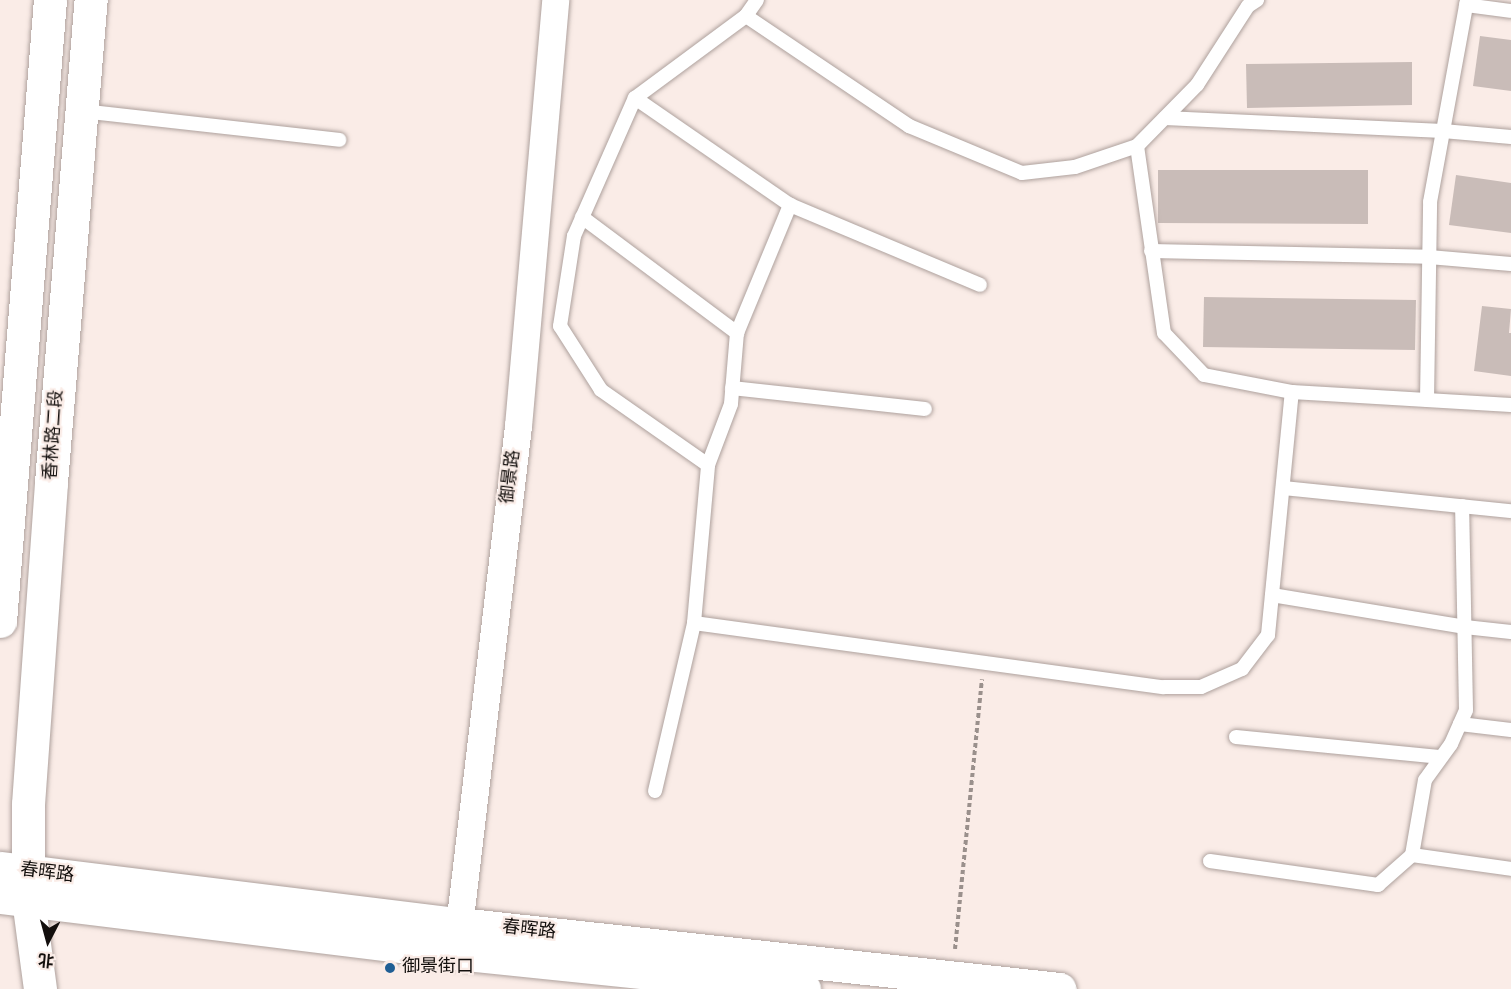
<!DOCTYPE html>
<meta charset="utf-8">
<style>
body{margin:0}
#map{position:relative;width:1511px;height:989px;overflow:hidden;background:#faece7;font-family:Overpass,"Noto Sans SC",sans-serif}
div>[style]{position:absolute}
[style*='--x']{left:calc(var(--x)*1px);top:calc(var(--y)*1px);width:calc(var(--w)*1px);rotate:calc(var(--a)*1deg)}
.building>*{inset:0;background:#c9bcb8}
.path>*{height:4px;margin-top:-2px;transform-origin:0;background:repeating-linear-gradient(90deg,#9a908c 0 4.5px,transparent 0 7.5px)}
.roads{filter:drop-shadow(0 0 2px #aea19d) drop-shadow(0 0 2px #aea19d)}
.lane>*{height:14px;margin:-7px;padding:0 7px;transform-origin:7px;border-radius:7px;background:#fff}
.street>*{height:27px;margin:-13.5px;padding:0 13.5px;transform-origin:13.5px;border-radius:13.5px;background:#fff}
.secondary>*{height:33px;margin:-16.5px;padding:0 16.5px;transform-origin:16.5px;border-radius:16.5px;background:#fff}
.dots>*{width:16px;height:16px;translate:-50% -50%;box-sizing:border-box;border:3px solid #faece7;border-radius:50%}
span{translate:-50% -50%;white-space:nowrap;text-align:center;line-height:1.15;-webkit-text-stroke:4.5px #faece7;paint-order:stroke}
.street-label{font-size:18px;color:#130f0d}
.poi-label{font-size:18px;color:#130f0d}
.left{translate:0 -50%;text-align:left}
.north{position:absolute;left:18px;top:911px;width:60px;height:60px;-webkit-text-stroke:4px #faece7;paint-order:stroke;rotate:186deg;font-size:16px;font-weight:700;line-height:24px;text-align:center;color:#130f0d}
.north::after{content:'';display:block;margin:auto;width:21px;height:27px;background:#130f0d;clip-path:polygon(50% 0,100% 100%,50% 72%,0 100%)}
</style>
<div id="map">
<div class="building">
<div style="clip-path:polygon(1480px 36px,1511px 40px,1511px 91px,1473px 86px)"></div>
<div style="clip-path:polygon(1412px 62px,1412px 105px,1247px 108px,1246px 64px)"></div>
<div style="clip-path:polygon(1158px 170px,1368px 170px,1368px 224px,1158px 223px)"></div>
<div style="clip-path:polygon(1456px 175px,1511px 183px,1511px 233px,1449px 225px)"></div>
<div style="clip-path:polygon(1204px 297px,1416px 300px,1415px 350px,1203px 347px)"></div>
<div style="clip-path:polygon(1482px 306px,1511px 309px,1509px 333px,1511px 333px,1511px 376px,1474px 371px)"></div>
</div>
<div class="path">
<div style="--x:955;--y:949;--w:271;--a:-84.3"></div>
</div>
<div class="roads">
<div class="lane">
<div style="--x:757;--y:0;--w:19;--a:125"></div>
<div style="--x:746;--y:16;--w:197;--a:34"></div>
<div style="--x:909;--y:126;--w:122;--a:22.6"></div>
<div style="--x:1022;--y:173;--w:53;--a:-6.5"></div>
<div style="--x:1075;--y:167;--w:65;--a:-18.7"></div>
<div style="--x:1137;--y:146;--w:86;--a:-45.5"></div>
<div style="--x:1197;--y:85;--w:94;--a:-57.2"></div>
<div style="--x:1248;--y:6;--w:11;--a:-34"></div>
<div style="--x:1466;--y:5;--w:45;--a:7.6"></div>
<div style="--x:635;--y:98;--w:188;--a:34.6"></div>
<div style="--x:790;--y:205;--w:206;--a:22.8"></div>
<div style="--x:82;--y:111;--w:259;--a:6.4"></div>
<div style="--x:1165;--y:118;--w:278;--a:2.7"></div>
<div style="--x:1443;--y:131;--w:68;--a:5"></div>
<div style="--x:1137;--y:146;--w:189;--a:81.8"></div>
<div style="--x:1164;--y:333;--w:58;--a:46.4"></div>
<div style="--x:1204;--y:375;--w:90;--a:10.9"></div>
<div style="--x:1292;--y:392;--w:219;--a:3.4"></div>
<div style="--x:582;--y:217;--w:194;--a:36.8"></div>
<div style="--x:1151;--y:251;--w:278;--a:1.2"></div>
<div style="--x:1429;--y:257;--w:82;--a:4.9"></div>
<div style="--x:732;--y:388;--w:194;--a:6.2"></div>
<div style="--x:1427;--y:400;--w:198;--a:-89.1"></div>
<div style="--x:1430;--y:202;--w:205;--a:-79.6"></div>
<div style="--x:708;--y:465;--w:65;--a:-69.3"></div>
<div style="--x:731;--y:404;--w:71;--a:-85.2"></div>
<div style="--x:737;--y:333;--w:139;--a:-67.5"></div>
<div style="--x:1283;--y:488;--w:229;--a:5.8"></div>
<div style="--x:1272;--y:595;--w:196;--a:9.4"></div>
<div style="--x:1465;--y:627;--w:46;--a:6.2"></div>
<div style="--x:694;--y:623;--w:474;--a:7.8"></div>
<div style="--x:1164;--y:687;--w:37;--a:0"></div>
<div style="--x:1201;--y:687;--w:45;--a:-23.7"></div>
<div style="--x:1242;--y:669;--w:43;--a:-52.6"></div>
<div style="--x:1268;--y:635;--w:244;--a:-84.4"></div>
<div style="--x:1460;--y:724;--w:51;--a:6.7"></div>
<div style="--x:1236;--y:737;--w:204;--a:5.6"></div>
<div style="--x:655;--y:791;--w:172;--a:-76.9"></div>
<div style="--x:694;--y:623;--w:159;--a:-84.9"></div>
<div style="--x:708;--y:465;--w:131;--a:-145"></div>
<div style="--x:601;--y:390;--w:76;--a:-122.6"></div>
<div style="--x:560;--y:326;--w:91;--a:-81.2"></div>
<div style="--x:574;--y:236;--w:151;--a:-66.2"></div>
<div style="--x:635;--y:98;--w:138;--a:-36.5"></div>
<div style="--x:1412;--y:855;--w:100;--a:8"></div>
<div style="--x:1210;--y:861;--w:170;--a:8.1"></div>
<div style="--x:1378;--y:885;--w:45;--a:-41.4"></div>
<div style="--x:1412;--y:855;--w:76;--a:-80.2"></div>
<div style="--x:1425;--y:780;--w:44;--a:-54.2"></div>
<div style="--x:1451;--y:744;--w:37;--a:-66"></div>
<div style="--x:1466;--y:710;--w:204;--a:-91.1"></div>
</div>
<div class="street">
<div style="--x:457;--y:943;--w:521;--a:-83.27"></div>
<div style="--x:518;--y:426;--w:428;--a:-85"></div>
</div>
<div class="secondary">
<div style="--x:0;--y:621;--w:623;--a:-85.4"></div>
<div style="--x:0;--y:868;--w:462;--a:7"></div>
<div style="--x:459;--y:924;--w:604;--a:6.18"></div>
<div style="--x:0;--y:897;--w:459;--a:7"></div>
<div style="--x:456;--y:953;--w:350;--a:5.9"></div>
<div style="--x:40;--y:989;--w:91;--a:-97.6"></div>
<div style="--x:28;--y:899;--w:95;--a:-90"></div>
<div style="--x:28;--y:804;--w:323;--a:-85.9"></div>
<div style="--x:51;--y:482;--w:484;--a:-85.3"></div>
</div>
</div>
<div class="dots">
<div style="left:390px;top:968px;background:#1f5e94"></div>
</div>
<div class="street-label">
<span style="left:55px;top:435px;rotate:-86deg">香林路二段</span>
<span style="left:512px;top:477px;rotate:-83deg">御景路</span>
<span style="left:47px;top:874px;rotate:7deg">春晖路</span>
<span style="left:529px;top:931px;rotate:6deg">春晖路</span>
</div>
<div class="poi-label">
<span class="left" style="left:402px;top:968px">御景街口</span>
</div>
<div class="north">北</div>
</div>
